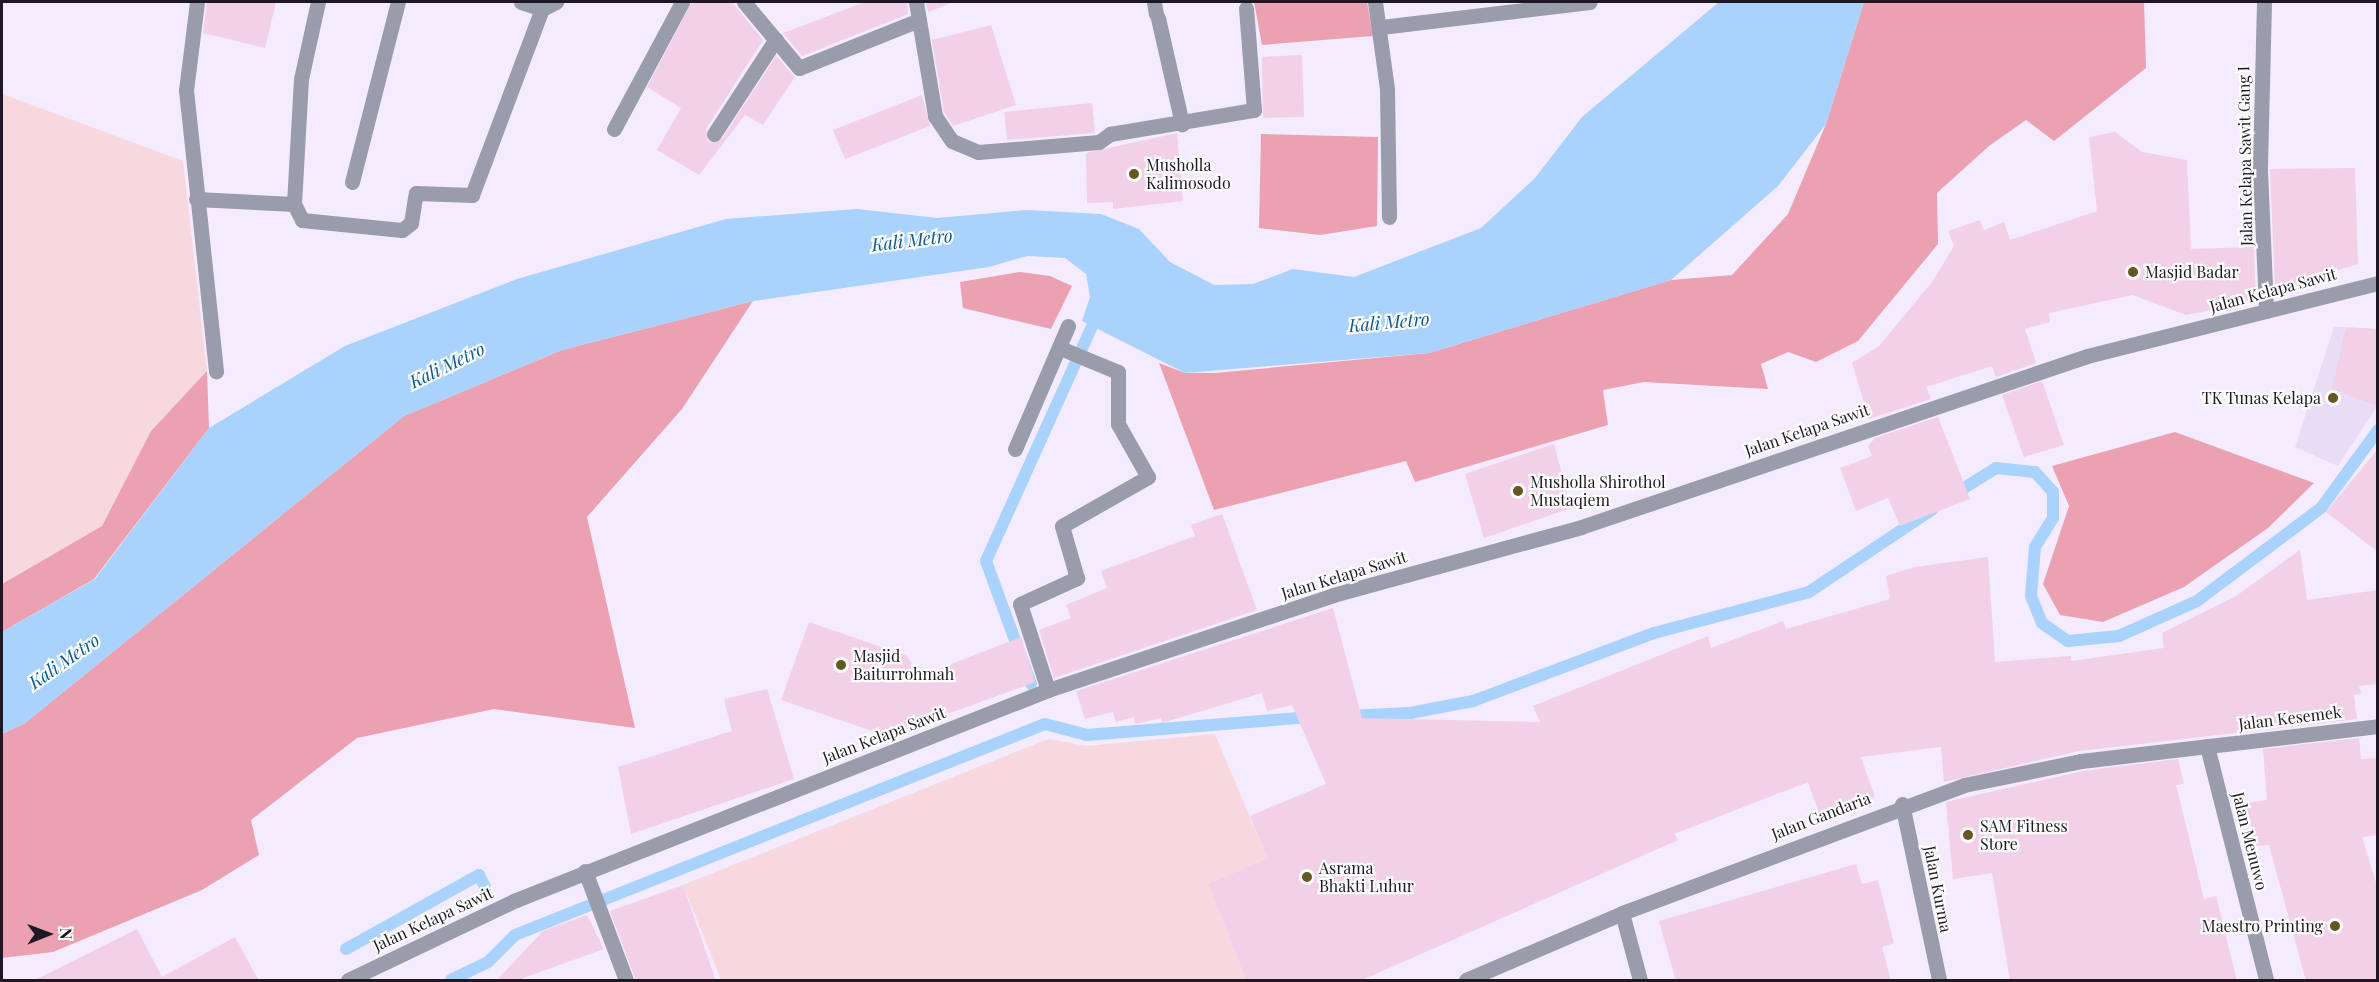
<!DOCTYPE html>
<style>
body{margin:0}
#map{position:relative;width:2379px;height:982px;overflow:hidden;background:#f4ebff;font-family:"Playfair Display",serif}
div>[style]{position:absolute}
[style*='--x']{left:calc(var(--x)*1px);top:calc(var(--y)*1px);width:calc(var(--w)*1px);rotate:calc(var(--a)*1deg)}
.built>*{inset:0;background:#e8ddf5}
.green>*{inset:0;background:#f6d8de}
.forest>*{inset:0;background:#eba1b1}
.water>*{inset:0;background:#a9d3fc}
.stream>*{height:12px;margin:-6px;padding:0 6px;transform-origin:6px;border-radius:6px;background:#a9d3fc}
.building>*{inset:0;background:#f1d0e8}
.minor>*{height:15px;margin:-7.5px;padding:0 7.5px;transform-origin:7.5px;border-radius:7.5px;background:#999cab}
.dots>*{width:16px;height:16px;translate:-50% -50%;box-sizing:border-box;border:3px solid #fcfcfc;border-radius:50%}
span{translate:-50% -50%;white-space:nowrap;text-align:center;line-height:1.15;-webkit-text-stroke:4.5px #fcfcfc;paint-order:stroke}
.street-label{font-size:16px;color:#1e1824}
.poi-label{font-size:16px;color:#1e1824}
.left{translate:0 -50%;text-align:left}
.right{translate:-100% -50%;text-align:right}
.water-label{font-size:18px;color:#065894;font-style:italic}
.frame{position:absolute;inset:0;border:3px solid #1e1824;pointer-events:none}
.north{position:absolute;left:18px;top:904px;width:60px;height:60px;-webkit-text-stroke:4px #fcfcfc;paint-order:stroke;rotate:89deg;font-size:16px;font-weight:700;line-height:24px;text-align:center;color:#1e1824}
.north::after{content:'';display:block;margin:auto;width:21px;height:27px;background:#1e1824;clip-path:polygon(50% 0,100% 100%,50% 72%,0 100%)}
</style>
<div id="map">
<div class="built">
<div style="clip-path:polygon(2334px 327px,2346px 327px,2333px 389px,2377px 407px,2338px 466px,2295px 447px)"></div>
</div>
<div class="green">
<div style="clip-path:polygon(2px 94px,183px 161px,207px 371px,151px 431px,102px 526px,2px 584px)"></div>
<div style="clip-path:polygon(1215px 734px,1267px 858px,1208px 884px,1247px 980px,721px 980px,683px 885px,1048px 739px,1086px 746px)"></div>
</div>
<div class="forest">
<div style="clip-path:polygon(1254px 2px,1367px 2px,1373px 36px,1262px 45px)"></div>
<div style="clip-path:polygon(1864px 2px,2144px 2px,2146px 68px,2054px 141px,2026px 120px,1989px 146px,1937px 193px,1938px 244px,1858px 341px,1816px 362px,1788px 352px,1761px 364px,1768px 389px,1644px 382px,1603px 390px,1608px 425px,1415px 482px,1406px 461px,1214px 510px,1159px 363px,1185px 373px,1215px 373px,1429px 353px,1671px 280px,1732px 275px,1788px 214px,1826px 124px)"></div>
<div style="clip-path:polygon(1261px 134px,1378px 137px,1377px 226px,1320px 235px,1259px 228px)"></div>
<div style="clip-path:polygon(1020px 272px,1050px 276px,1072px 286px,1051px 329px,963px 308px,960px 282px)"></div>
<div style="clip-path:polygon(753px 301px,682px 409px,587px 517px,635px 728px,494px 709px,357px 738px,251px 820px,259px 855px,202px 890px,53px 952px,2px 958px,2px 734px,25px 723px,404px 416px,562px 350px)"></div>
<div style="clip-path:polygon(207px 371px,209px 428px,94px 579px,2px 632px,2px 584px,102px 526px,151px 431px)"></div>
<div style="clip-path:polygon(2175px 432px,2314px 483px,2268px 528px,2184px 587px,2103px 622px,2060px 615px,2043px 584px,2069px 506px,2052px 466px)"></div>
</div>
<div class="water">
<div style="clip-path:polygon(1719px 2px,1864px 2px,1826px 124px,1778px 186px,1671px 280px,1429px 353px,1185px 373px,1082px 321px,1090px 297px,1086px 274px,1065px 258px,1027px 256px,989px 267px,753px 301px,562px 350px,404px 416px,25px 723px,2px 734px,2px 632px,95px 579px,209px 428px,345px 346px,517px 279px,726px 219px,857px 209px,937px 218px,1027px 210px,1101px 214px,1139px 229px,1170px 262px,1214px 285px,1253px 284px,1293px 269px,1354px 277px,1481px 228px,1535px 178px,1582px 117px)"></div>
</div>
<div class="stream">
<div style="--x:1953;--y:495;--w:51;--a:-32.1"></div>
<div style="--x:1996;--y:468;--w:39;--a:6"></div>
<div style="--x:2035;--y:472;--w:27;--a:48"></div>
<div style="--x:2053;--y:492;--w:26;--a:90"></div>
<div style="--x:2053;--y:518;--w:34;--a:122"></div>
<div style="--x:2035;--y:547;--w:49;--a:94.7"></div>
<div style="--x:2031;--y:596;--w:29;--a:68"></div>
<div style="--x:2042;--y:623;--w:32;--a:35"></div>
<div style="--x:2068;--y:641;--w:51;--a:-5.6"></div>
<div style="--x:2119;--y:636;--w:85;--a:-24.2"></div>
<div style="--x:2197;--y:601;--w:155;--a:-36.9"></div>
<div style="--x:2321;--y:508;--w:97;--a:-53.8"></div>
<div style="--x:1031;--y:684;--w:131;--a:-110.1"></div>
<div style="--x:986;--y:561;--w:272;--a:-65.7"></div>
<div style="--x:1347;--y:716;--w:63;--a:-2.7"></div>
<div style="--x:1410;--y:713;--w:64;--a:-10.8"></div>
<div style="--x:1473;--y:701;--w:193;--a:-20.6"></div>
<div style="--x:1654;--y:633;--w:160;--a:-14.8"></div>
<div style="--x:1809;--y:592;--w:149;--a:-33.8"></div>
<div style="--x:346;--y:949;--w:152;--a:-29.1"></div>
<div style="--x:479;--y:875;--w:13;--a:63"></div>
<div style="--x:451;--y:980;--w:41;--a:-25.9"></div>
<div style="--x:488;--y:962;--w:38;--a:-45"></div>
<div style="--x:515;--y:935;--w:570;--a:-21.71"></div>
<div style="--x:1045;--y:724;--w:43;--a:14.7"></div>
<div style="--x:1087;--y:735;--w:226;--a:-4.6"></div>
</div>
<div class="building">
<div style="clip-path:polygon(207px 2px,276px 2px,265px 48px,203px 33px)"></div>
<div style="clip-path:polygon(692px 2px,732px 2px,763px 40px,706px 129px,708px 142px,722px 139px,776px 56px,795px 77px,763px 125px,745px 115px,699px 175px,657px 150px,681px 108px,647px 87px)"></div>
<div style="clip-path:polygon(865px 2px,907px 2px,908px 14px,802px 56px,783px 33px)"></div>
<div style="clip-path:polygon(926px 2px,948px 2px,949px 4px,928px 12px)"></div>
<div style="clip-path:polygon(991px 25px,1016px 105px,953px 126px,944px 112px,932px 40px)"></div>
<div style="clip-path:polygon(1302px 55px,1304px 117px,1263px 118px,1262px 57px)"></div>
<div style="clip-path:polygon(922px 95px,930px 126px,845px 159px,833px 130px)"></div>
<div style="clip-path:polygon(1092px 103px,1095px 133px,1007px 140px,1004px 112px)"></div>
<div style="clip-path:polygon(2115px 132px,2142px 152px,2187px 160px,2191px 249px,2254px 247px,2256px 301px,2186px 315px,2133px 295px,2049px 313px,2050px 322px,2025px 329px,2036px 363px,1996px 377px,1992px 366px,1926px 387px,1931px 399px,1869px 419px,1852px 363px,1879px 346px,1932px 282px,1954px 246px,1948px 231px,1980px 220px,1984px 230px,2004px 222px,2010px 240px,2097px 211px,2089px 137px)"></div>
<div style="clip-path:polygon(1177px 133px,1183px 201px,1113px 209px,1113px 202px,1087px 203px,1086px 153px)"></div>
<div style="clip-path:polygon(2355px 168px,2358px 264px,2275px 290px,2270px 169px)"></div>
<div style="clip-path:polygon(2346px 327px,2378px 329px,2378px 407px,2332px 389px)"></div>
<div style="clip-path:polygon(2042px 381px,2064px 445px,2024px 457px,2002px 395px)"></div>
<div style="clip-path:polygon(1938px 417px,1970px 499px,1900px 526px,1888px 498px,1856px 511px,1840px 468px,1872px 456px,1868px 446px,1875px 438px)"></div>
<div style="clip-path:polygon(1554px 444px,1571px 508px,1484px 538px,1465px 474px)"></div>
<div style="clip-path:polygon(2378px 449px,2378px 552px,2326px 512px)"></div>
<div style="clip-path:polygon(1222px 514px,1257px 610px,1054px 678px,1039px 630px,1071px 618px,1066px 605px,1107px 588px,1101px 571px,1195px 536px,1191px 525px)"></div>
<div style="clip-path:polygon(2300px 550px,2307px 600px,2378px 590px,2378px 684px,2359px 686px,2361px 694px,2354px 695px,2357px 719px,2079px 751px,1944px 782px,1941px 747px,1861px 757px,1875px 797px,1820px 816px,1808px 782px,1674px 834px,1678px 840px,1360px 981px,1247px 981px,1208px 884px,1267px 858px,1250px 816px,1326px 784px,1292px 705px,1267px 711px,1262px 693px,1162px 723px,1161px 718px,1135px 724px,1134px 717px,1116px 722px,1113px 712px,1085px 719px,1076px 691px,1333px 608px,1362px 718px,1540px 722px,1533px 706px,1708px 636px,1711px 648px,1783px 621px,1786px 629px,1890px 599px,1886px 576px,1915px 567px,1988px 557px,1995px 662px,2071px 656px,2071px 661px,2164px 648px,2162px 633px,2236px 596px)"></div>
<div style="clip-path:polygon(809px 622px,907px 656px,920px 676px,1021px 637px,1035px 682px,887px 736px,781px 700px)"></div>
<div style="clip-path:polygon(767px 689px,794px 779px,631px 834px,618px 767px,732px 731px,724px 699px)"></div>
<div style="clip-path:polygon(2359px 738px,2361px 759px,2378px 758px,2378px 835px,2362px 837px,2378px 889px,2378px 981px,2306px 981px,2269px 845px,2256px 846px,2246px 803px,2267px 800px,2263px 749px)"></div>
<div style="clip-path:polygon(2178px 759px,2184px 784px,2176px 785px,2204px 899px,2216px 896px,2237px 981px,2010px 981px,1992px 873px,1953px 879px,1946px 802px,2083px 771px)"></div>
<div style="clip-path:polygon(1856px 864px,1862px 884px,1878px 880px,1894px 943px,1882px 947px,1891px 981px,1676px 981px,1659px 921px)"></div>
<div style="clip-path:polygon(683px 885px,716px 981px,636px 981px,610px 911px)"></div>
<div style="clip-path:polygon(587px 915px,604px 949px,515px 981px,496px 981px,543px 931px)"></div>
<div style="clip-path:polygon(137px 929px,162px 977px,235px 937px,259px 981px,33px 981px)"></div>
</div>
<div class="minor">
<div style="--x:197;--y:2;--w:89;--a:97.1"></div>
<div style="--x:186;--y:90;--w:283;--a:83.9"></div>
<div style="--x:521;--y:2;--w:22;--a:18"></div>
<div style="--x:744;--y:2;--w:86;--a:50.2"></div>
<div style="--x:799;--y:68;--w:129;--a:-21.8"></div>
<div style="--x:916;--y:2;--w:116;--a:80.5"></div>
<div style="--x:935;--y:116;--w:30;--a:56"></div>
<div style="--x:952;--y:141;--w:28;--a:23"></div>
<div style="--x:978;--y:152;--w:121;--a:-4.7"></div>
<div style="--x:1099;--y:142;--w:14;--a:-36"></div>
<div style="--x:1110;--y:134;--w:146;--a:-9.5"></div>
<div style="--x:1254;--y:110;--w:102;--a:-94.5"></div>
<div style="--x:1154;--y:2;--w:12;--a:81"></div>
<div style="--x:1375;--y:2;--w:88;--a:82.1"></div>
<div style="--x:1387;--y:89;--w:128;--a:89.1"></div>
<div style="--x:2264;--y:2;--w:169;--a:91.4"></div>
<div style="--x:2260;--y:171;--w:140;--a:87.5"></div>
<div style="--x:1158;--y:18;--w:109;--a:77.2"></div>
<div style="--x:1381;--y:27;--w:210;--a:-6.8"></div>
<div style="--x:614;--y:129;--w:144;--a:-61.8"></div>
<div style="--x:714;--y:134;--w:113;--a:-56.9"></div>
<div style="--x:352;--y:182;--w:186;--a:-75.7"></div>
<div style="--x:196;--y:199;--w:98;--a:2.9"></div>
<div style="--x:294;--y:204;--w:18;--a:63"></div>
<div style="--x:302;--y:220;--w:100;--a:5.7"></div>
<div style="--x:402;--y:230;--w:11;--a:-38"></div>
<div style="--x:411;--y:223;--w:30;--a:-81"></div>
<div style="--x:416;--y:193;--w:56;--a:2"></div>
<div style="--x:472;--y:195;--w:199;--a:-69.4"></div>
<div style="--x:542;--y:9;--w:16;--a:-27"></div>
<div style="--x:294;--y:204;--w:125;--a:-86.8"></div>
<div style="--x:301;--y:79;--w:79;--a:-77.6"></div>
<div style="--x:1015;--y:449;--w:134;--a:-66.7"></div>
<div style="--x:1048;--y:690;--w:90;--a:-108"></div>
<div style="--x:1020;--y:604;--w:63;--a:-24.5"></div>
<div style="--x:1077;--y:578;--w:54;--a:-106.1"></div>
<div style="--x:1062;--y:526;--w:99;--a:-29.7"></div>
<div style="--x:1148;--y:477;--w:61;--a:-119.5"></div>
<div style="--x:1118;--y:424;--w:52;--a:-90"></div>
<div style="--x:1118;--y:372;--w:63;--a:-157.5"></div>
<div style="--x:2207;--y:746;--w:241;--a:75.8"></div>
<div style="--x:1902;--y:804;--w:180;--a:78.1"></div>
<div style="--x:585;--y:871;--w:116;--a:69.4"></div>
<div style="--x:1622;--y:913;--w:69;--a:75"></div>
<div style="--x:348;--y:980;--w:186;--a:-25.5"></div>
<div style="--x:516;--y:900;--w:572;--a:-21.54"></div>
<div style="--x:1048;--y:690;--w:300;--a:-18.4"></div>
<div style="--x:1333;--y:595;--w:257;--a:-15.3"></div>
<div style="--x:1581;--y:527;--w:534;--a:-18.67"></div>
<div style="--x:2087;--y:356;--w:300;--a:-14.1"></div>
<div style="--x:1466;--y:980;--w:170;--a:-23.2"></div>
<div style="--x:1622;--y:913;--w:365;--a:-20.5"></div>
<div style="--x:1964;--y:785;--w:119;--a:-11.6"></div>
<div style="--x:2081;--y:761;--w:299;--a:-6.7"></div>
</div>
<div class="dots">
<div style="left:1134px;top:174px;background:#665623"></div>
<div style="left:2133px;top:272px;background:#665623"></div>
<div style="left:2333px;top:398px;background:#665623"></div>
<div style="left:1518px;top:491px;background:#665623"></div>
<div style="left:841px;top:665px;background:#665623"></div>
<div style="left:1968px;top:835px;background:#665623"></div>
<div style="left:1307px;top:877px;background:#665623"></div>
<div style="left:2335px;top:926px;background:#665623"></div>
</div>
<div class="street-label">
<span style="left:2245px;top:156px;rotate:-91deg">Jalan Kelapa Sawit Gang I</span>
<span style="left:2273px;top:290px;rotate:-15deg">Jalan Kelapa Sawit</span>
<span style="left:1807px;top:430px;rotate:-19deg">Jalan Kelapa Sawit</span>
<span style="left:1344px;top:575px;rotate:-17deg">Jalan Kelapa Sawit</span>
<span style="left:2290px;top:718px;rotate:-7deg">Jalan Kesemek</span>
<span style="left:884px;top:735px;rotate:-21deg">Jalan Kelapa Sawit</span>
<span style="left:1821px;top:816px;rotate:-21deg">Jalan Gandaria</span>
<span style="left:2250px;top:841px;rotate:76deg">Jalan Menuwo</span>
<span style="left:1938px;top:889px;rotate:79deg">Jalan Kurma</span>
<span style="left:433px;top:919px;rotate:-25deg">Jalan Kelapa Sawit</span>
</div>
<div class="poi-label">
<span class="left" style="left:1146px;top:174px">Musholla<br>Kalimosodo</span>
<span class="left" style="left:2145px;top:272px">Masjid Badar</span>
<span class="right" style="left:2321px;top:398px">TK Tunas Kelapa</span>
<span class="left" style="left:1530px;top:491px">Musholla Shirothol<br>Mustaqiem</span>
<span class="left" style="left:853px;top:665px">Masjid<br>Baiturrohmah</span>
<span class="left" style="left:1980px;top:835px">SAM Fitness<br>Store</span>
<span class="left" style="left:1319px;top:877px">Asrama<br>Bhakti Luhur</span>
<span class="right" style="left:2323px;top:926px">Maestro Printing</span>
</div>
<div class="water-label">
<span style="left:912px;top:240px;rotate:-7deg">Kali Metro</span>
<span style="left:1389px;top:322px;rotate:-5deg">Kali Metro</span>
<span style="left:447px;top:365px;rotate:-26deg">Kali Metro</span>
<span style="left:64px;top:661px;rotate:-35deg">Kali Metro</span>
</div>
<div class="frame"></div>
<div class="north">N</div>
</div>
